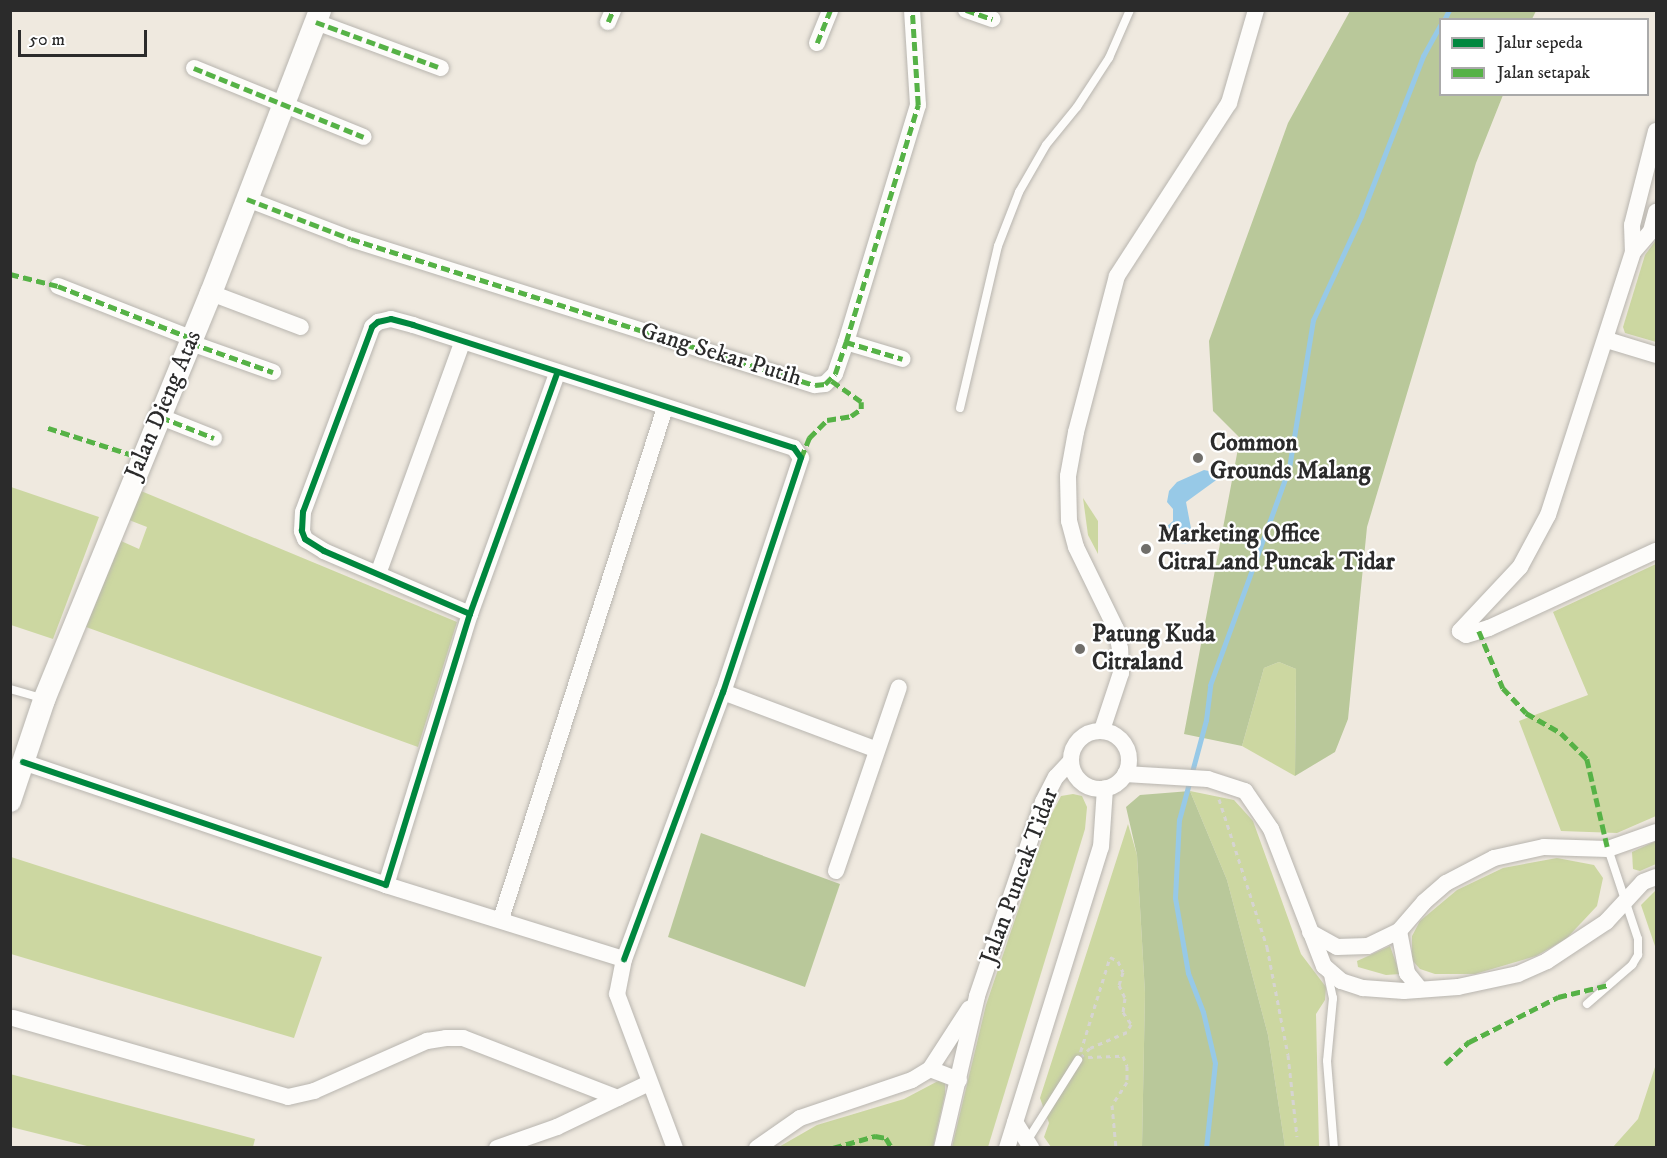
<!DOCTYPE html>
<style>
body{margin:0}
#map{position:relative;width:1667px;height:1158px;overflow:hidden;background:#efe9df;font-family:"IM FELL DW Pica",serif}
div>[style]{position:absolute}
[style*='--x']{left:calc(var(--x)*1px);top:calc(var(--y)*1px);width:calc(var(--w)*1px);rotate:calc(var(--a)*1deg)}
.green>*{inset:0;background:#ccd7a1}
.forest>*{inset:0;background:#b9c89a}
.water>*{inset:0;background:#97c9e7}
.stream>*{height:5px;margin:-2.5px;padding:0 2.5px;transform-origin:2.5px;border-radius:2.5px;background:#97c9e7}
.path>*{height:3px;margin-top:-1.5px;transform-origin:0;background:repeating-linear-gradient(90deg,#d6d4d1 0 4.5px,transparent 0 9px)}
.roads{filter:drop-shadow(0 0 2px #b8b5af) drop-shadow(0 0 2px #b8b5af)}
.lane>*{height:8px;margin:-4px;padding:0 4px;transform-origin:4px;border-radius:4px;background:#fdfcfa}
.street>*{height:16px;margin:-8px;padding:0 8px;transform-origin:8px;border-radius:8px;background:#fdfcfa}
.street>.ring{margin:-8px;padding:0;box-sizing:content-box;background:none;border:16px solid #fdfcfa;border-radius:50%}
.secondary>*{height:22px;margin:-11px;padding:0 11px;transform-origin:11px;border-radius:11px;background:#fdfcfa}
.quiet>*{height:4.5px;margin-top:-2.25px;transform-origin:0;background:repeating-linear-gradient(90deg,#56b246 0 9px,transparent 0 13.5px)}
.cycleway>*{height:6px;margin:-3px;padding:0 3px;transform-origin:3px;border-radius:3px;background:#00873e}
.dots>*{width:16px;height:16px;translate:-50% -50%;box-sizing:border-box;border:3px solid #fff;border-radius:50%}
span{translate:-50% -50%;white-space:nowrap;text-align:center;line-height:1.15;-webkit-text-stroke:4.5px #fff;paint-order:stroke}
.street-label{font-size:24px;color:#2b2b2b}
.poi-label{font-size:24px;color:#2b2b2b;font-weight:700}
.left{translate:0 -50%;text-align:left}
.frame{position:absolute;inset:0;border:12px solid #2b2b2b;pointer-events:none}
.legend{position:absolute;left:1439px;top:18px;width:210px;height:78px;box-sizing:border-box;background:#fff;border:2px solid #aaa;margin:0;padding:8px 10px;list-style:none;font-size:18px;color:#2b2b2b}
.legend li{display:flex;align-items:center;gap:12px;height:30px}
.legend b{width:30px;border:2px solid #aaa}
.scale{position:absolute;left:18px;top:30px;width:129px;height:27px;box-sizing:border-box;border:3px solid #2b2b2b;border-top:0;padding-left:8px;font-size:18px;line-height:21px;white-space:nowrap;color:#2b2b2b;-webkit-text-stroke:4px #fff;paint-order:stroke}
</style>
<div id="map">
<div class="green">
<div style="clip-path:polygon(1656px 240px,1656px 342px,1625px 333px,1623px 327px,1645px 255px)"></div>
<div style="clip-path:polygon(11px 487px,99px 517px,53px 639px,11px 625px)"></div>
<div style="clip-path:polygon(141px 491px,457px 622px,418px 747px,86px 627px,121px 541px,139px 549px,147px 527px,129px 520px)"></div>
<div style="clip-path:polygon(1083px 498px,1098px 521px,1098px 554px,1088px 535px)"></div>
<div style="clip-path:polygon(1656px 564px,1656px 816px,1617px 833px,1561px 831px,1519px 721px,1588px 695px,1553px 612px)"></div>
<div style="clip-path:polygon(1279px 662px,1296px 669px,1295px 776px,1242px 746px,1264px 668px)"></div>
<div style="clip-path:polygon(1190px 791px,1234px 800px,1253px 821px,1301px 954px,1326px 987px,1325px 1000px,1316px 1014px,1319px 1147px,1285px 1147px,1268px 1035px,1249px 963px,1227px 880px)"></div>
<div style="clip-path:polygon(1073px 794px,1082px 796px,1087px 807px,1085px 829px,988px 1147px,952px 1147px,986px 1005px,1049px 819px,1061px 796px)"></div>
<div style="clip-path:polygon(1128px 824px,1137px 855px,1145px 993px,1142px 1147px,1051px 1147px,1044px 1137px,1049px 1123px,1040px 1098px)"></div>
<div style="clip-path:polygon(1656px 841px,1656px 864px,1640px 871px,1633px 869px,1632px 852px)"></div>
<div style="clip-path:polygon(11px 857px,322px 957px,294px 1038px,11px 954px)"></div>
<div style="clip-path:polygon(1557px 858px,1594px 865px,1603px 878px,1597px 906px,1566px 939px,1536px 956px,1475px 974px,1435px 974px,1420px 969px,1412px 960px,1412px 936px,1420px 921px,1457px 890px,1503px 868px)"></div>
<div style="clip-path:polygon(1656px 890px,1656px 949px,1641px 905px)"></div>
<div style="clip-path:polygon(1390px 946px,1400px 974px,1386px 975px,1358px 967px,1357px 961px)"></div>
<div style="clip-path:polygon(1656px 1064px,1656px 1147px,1613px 1147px,1638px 1119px)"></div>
<div style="clip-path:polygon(10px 1074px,255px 1139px,253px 1147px,91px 1147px,11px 1127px)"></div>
<div style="clip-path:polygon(938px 1081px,945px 1081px,945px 1094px,933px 1147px,777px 1148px,817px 1125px,904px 1099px)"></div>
</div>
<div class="forest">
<div style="clip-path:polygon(1350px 11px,1536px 11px,1532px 19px,1440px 20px,1440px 94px,1503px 95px,1476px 163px,1367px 527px,1348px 719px,1335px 752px,1295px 776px,1296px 669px,1279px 662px,1264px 668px,1242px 746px,1184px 734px,1240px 438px,1213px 411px,1209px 341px,1288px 123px)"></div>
<div style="clip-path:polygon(1190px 791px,1227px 880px,1249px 963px,1268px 1035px,1285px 1147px,1142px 1147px,1145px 993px,1137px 855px,1126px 807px,1140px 795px)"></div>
<div style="clip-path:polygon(701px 833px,840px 884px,805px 987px,668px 937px)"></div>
</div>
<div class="water">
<div style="clip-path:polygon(1204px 470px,1218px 473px,1219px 478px,1186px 502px,1193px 539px,1191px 543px,1182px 544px,1166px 532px,1165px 528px,1173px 521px,1173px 509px,1167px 502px,1169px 491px,1177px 482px)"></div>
</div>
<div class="stream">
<div style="--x:1444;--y:20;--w:11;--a:-63"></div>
<div style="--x:1206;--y:1148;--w:85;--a:-84"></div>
<div style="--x:1215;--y:1063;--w:52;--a:-103.2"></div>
<div style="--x:1203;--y:1012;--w:42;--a:-111"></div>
<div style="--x:1188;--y:973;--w:76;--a:-99.8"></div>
<div style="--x:1175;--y:898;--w:78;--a:-87.1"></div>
<div style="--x:1179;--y:820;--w:104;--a:-74.9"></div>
<div style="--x:1206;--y:720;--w:35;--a:-83"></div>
<div style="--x:1210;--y:685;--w:231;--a:-70"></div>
<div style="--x:1289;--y:468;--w:150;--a:-80.8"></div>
<div style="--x:1313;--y:320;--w:115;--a:-65.2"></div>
<div style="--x:1361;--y:216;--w:172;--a:-68.8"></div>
<div style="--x:1423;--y:56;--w:35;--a:-61"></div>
</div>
<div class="path">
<div style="--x:1219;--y:799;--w:156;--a:72"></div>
<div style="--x:1267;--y:947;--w:110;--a:79"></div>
<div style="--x:1288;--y:1055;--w:82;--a:83.7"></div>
<div style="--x:1110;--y:957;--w:9;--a:27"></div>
<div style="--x:1118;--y:961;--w:12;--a:66"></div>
<div style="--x:1123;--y:972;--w:14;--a:107"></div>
<div style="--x:1119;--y:985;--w:14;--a:65"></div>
<div style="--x:1125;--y:998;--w:14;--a:98"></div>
<div style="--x:1123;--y:1012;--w:14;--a:56"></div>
<div style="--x:1131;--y:1024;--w:9;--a:117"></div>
<div style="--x:1127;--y:1032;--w:40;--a:156.6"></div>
<div style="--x:1090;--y:1048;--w:17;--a:135"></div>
<div style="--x:1078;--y:1060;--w:108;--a:-72.7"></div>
<div style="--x:1088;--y:1057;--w:35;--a:-2"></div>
<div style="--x:1123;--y:1056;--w:11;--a:68"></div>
<div style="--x:1127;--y:1066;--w:16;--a:90"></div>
<div style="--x:1127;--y:1082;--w:27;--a:123"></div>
<div style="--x:1112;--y:1105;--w:43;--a:84.7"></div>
</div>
<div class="roads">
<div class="lane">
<div style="--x:960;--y:408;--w:166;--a:-76.8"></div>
<div style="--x:998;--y:246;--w:58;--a:-68.7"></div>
<div style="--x:1019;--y:192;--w:54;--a:-60.1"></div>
<div style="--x:1046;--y:145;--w:49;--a:-50.8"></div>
<div style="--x:1077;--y:107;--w:59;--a:-56.9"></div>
<div style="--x:1109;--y:58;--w:52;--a:-66.4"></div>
<div style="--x:10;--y:689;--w:35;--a:16"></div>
<div style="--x:1328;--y:975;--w:24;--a:78"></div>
<div style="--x:1333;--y:998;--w:63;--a:95.4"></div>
<div style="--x:1327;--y:1061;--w:87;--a:85.4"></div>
<div style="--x:1587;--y:1004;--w:60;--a:-40.9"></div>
<div style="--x:1632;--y:965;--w:12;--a:-59"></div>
<div style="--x:1638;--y:955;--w:16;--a:-90"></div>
<div style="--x:1638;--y:939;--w:95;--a:-108.4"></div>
<div style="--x:1027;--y:1141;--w:96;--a:-57.8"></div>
</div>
<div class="street">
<div style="--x:966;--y:10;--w:28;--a:19"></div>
<div style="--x:316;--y:22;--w:133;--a:20.2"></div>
<div style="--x:608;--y:22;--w:13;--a:-67"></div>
<div style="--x:817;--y:43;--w:35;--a:-68"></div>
<div style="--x:194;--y:68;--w:183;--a:22.1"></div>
<div style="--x:1656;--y:131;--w:97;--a:104.3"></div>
<div style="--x:1632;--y:225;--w:27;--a:88"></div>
<div style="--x:1633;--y:252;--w:276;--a:107.9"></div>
<div style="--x:1548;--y:515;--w:59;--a:118.3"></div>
<div style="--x:1520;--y:567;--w:88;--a:133.2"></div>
<div style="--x:1460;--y:631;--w:7;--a:34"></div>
<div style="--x:1466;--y:635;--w:24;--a:-17"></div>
<div style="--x:1489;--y:628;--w:184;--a:-24.8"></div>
<div style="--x:247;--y:199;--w:111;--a:21"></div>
<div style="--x:351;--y:239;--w:486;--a:17.5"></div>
<div style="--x:815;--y:385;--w:10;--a:-6"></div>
<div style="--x:825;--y:384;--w:14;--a:-45"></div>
<div style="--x:835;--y:374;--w:34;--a:-71"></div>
<div style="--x:846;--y:342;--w:248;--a:-73.1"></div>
<div style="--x:918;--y:105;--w:95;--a:-93.6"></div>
<div style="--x:1633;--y:252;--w:28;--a:-49"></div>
<div style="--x:1651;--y:231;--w:20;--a:-75"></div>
<div style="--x:58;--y:286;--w:145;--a:21.4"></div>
<div style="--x:211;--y:293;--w:96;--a:20.7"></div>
<div style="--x:1607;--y:340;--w:51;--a:17"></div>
<div style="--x:846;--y:342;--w:59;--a:16.6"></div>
<div style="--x:191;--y:343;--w:87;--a:19.5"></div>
<div style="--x:161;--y:417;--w:57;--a:21.6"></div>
<div style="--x:378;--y:574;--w:246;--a:-70"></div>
<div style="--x:470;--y:614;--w:159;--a:-156.7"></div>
<div style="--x:324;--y:551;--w:22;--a:-148"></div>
<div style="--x:305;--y:539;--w:9;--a:-111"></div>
<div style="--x:302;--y:531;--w:19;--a:-87"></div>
<div style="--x:303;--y:512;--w:197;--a:-69.5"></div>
<div style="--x:372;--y:327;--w:8;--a:-40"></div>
<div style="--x:378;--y:322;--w:13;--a:-13"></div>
<div style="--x:391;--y:319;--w:23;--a:15"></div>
<div style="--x:413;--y:325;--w:400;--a:17.9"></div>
<div style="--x:794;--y:448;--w:12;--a:55"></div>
<div style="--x:801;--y:458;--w:247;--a:108.4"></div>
<div style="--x:723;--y:692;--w:285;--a:110.3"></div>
<div style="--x:723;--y:692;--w:162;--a:20.6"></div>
<div style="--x:1102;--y:730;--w:60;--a:-71.6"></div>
<div style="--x:1121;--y:673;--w:24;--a:-92"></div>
<div style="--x:1120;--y:649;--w:20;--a:-101"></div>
<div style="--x:1116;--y:629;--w:91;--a:-116"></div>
<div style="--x:1076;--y:547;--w:27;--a:-105"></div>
<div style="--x:1069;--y:521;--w:45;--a:-91.3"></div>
<div style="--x:1068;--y:476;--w:45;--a:-79.7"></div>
<div style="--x:1076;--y:432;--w:161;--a:-75.3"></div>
<div style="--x:1117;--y:276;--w:206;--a:-57.1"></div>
<div style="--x:1229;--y:103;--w:97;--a:-73.8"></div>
<div class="ring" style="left:1071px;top:731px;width:42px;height:42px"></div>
<div style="--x:23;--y:762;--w:383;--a:18.7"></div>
<div style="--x:386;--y:885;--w:284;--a:-72.8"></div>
<div style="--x:470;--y:614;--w:255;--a:-70.1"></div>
<div style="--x:1125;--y:774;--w:83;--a:3.4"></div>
<div style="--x:1208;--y:779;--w:39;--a:18"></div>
<div style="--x:1245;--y:791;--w:46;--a:55.6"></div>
<div style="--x:1271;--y:829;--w:147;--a:68.9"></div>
<div style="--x:1324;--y:966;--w:23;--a:41"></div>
<div style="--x:1341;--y:981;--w:23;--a:18"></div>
<div style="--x:1363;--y:988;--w:41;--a:4.2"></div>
<div style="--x:1404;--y:991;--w:54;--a:-4.2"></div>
<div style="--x:1458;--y:987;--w:61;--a:-12.2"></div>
<div style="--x:1518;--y:974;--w:32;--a:-24"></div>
<div style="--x:1547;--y:961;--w:71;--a:-33.5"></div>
<div style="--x:1606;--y:922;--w:54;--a:-47.2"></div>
<div style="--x:1643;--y:882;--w:14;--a:-21"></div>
<div style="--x:836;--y:871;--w:194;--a:-71.1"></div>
<div style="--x:386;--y:885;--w:249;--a:17.3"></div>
<div style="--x:624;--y:959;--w:36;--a:101"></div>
<div style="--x:617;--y:994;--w:165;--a:69.4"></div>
<div style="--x:501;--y:919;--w:537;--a:-72.21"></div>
<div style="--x:1399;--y:931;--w:43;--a:79.2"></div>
<div style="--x:1407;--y:973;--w:21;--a:51"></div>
<div style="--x:1310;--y:932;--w:31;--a:29"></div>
<div style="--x:1337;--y:947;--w:31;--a:-2"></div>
<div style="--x:1368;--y:946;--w:34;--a:-26"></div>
<div style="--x:1399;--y:931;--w:38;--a:-49"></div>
<div style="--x:1424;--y:902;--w:29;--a:-41"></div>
<div style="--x:1446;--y:883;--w:54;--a:-27.5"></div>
<div style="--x:1494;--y:858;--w:51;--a:-12.4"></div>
<div style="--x:1544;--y:847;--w:64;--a:1.8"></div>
<div style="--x:1608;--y:849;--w:51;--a:-19.5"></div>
<div style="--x:13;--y:1018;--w:286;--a:16"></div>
<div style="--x:288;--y:1097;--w:27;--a:-13"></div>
<div style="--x:314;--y:1091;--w:124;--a:-23.9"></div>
<div style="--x:427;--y:1041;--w:19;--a:-9"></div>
<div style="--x:446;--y:1038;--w:17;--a:0"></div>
<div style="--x:463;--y:1038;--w:166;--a:21.2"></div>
<div style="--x:930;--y:1069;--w:31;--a:21"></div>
<div style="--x:1015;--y:1122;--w:31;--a:58"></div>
<div style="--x:497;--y:1148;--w:64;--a:-19.3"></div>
<div style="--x:557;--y:1127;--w:102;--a:-25.6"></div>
<div style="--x:757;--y:1148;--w:52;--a:-34.9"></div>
<div style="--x:800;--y:1118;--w:118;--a:-18.7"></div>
<div style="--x:912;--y:1080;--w:21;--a:-31"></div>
<div style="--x:930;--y:1069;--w:72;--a:-57"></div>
<div style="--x:942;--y:1148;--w:156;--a:-77"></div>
<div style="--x:977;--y:996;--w:205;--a:-71.2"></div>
<div style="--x:1043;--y:802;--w:28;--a:-63"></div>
<div style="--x:1056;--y:777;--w:22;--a:-47"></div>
<div style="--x:1007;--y:1148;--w:315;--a:-72.7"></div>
<div style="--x:1101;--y:847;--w:59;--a:-86.1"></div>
</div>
<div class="secondary">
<div style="--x:10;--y:801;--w:107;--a:-71.4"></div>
<div style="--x:44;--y:700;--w:440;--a:-67.7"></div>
<div style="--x:211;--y:293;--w:303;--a:-68.9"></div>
</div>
</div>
<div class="quiet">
<div style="--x:966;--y:10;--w:28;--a:19"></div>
<div style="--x:316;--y:22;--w:133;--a:20.2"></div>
<div style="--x:608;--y:22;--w:13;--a:-67"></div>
<div style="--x:817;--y:43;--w:35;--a:-68"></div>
<div style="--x:194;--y:68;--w:183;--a:22.1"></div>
<div style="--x:247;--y:199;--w:111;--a:21"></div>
<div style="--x:351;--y:239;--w:486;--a:17.5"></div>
<div style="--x:815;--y:385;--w:10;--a:-6"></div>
<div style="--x:825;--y:384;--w:14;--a:-45"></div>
<div style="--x:835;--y:374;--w:34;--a:-71"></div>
<div style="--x:846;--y:342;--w:248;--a:-73.1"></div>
<div style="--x:918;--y:105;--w:95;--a:-93.6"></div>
<div style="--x:10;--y:274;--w:49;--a:14"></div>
<div style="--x:58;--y:286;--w:145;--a:21.4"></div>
<div style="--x:846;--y:342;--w:59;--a:16.6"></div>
<div style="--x:191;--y:343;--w:87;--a:19.5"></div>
<div style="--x:161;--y:417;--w:57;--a:21.6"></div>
<div style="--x:48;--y:428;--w:99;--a:17.7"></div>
<div style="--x:801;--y:458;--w:22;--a:-68"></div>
<div style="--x:809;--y:438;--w:25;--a:-45"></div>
<div style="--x:827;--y:420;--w:24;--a:-9"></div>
<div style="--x:851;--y:416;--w:12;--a:-35"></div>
<div style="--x:861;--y:409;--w:7;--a:-90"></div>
<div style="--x:861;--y:402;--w:37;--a:-145"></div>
<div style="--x:1479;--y:631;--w:62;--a:67.2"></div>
<div style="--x:1503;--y:688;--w:34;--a:47"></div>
<div style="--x:1526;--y:713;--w:40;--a:29.7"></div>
<div style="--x:1561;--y:733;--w:37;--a:45"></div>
<div style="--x:1587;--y:759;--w:92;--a:76.9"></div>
<div style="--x:1445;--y:1064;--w:33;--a:-43"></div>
<div style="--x:1469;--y:1042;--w:100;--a:-26.8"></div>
<div style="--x:1558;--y:997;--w:51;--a:-13.5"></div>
<div style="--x:833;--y:1148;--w:44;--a:-15.9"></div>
<div style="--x:875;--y:1136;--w:11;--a:10"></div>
<div style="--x:886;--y:1138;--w:12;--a:59"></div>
</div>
<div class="cycleway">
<div style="--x:470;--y:614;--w:159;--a:-156.7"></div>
<div style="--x:324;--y:551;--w:22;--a:-148"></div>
<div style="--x:305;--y:539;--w:9;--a:-111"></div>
<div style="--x:302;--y:531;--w:19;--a:-87"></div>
<div style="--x:303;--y:512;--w:197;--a:-69.5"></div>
<div style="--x:372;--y:327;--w:8;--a:-40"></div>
<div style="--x:378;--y:322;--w:13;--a:-13"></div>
<div style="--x:391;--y:319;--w:23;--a:15"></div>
<div style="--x:413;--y:325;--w:400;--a:17.9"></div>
<div style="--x:794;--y:448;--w:12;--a:55"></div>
<div style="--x:801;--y:458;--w:247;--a:108.4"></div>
<div style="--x:723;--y:692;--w:285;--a:110.3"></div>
<div style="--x:23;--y:762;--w:383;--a:18.7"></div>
<div style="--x:386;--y:885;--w:284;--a:-72.8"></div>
<div style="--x:470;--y:614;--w:255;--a:-70.1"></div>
</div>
<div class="dots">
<div style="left:1198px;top:458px;background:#706e6a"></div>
<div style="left:1146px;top:549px;background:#706e6a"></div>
<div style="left:1080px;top:649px;background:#706e6a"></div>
</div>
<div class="street-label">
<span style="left:721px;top:355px;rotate:17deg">Gang Sekar Putih</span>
<span style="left:164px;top:405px;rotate:-67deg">Jalan Dieng Atas</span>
<span style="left:1020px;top:876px;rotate:-70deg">Jalan Puncak Tidar</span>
</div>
<div class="poi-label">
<span class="left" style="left:1210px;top:458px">Common<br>Grounds Malang</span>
<span class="left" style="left:1158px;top:549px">Marketing Office<br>CitraLand Puncak Tidar</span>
<span class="left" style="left:1092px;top:649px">Patung Kuda<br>Citraland</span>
</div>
<div class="frame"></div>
<ul class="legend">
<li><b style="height:8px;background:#00873e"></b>Jalur sepeda</li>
<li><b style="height:8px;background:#56b246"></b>Jalan setapak</li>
</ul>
<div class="scale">50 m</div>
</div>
